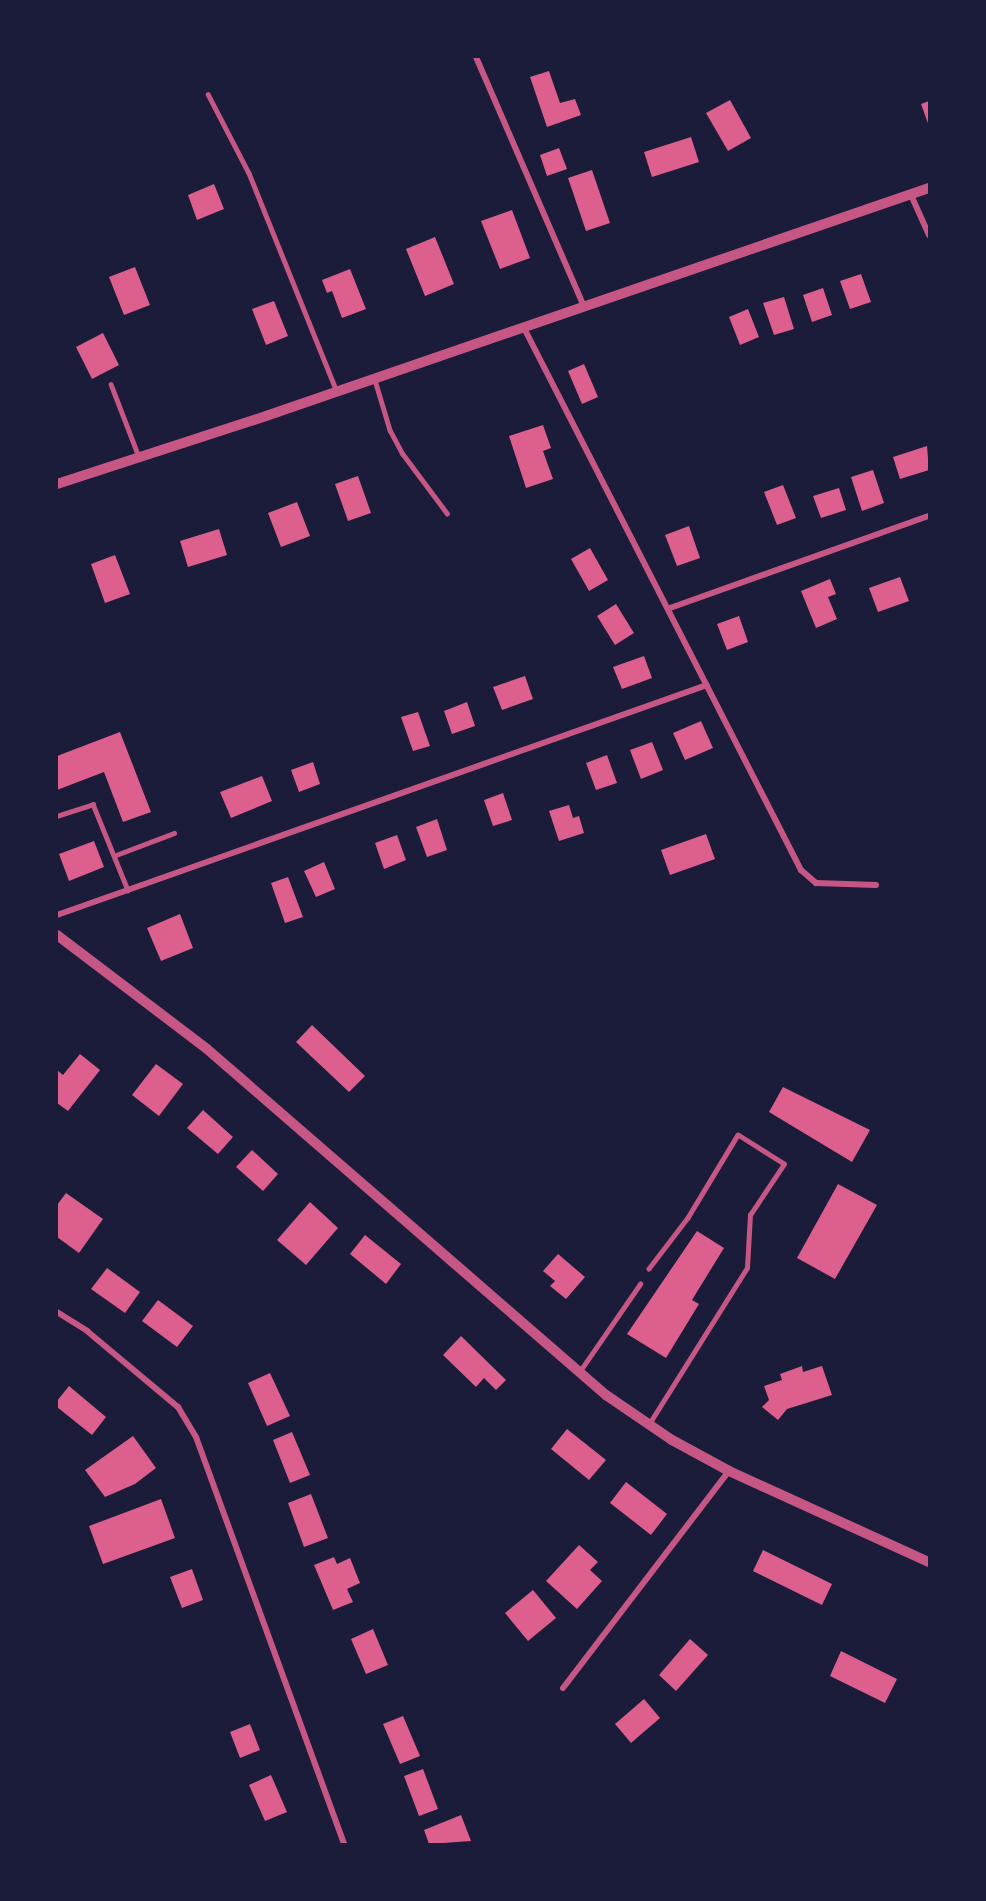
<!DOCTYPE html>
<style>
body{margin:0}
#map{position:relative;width:986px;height:1901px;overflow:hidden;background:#1b1b3a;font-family:"Source Sans 3",sans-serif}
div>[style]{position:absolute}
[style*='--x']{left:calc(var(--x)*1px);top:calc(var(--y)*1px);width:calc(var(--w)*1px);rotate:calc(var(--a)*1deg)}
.building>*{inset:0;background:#dd5f8e}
.service>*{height:4.5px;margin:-2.25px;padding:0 2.25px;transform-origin:2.25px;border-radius:2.25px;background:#c65784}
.minor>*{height:6px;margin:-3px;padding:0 3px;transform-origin:3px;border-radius:3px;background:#c65784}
.tertiary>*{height:10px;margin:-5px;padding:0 5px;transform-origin:5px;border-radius:5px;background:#c65784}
span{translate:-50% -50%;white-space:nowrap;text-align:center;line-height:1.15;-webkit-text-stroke:6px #1b1b3a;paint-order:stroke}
.frame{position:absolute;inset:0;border:58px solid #1b1b3a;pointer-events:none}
</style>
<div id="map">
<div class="building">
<div style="clip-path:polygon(549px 71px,560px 103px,575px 99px,581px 115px,547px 127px,530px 77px)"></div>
<div style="clip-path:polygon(730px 100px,751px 138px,728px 151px,706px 113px)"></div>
<div style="clip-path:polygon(929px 101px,929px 126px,921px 104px)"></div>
<div style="clip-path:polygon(691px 137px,699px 162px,652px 177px,644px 152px)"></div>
<div style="clip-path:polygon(559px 148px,567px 169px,547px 176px,540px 155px)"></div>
<div style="clip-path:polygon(592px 170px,610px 223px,586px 231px,568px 178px)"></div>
<div style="clip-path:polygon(214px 184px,224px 209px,197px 220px,188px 195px)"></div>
<div style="clip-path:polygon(512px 210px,530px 258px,500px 269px,481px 221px)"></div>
<div style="clip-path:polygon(435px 237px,454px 284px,425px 296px,406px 249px)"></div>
<div style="clip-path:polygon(135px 267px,150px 305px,124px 315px,109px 277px)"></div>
<div style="clip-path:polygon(350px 269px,366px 309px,342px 318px,332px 291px,327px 293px,322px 280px)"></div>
<div style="clip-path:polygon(861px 274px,871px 302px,850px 309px,840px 281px)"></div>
<div style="clip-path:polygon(823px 288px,832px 315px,812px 322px,803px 295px)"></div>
<div style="clip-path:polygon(784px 297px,794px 329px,774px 335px,763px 303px)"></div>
<div style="clip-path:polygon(274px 301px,288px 336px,266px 345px,252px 309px)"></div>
<div style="clip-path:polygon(748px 309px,759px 337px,740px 345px,729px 317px)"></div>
<div style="clip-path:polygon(103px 333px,119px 365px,92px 379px,76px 347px)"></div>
<div style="clip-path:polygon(584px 364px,598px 397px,582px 404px,568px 371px)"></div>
<div style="clip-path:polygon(543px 425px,551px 448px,543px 451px,553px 479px,526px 488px,509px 436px)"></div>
<div style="clip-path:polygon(927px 446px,929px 470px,900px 479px,893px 457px)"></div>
<div style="clip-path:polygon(873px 470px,884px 503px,862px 511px,851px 477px)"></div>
<div style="clip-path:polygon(358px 476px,371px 513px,348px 521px,335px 484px)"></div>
<div style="clip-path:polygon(783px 485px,796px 518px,777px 525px,764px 492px)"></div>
<div style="clip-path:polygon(839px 488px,846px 510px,821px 518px,813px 496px)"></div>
<div style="clip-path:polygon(297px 502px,310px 536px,281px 547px,268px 513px)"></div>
<div style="clip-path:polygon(689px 526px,700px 558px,677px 566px,665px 535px)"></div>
<div style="clip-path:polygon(219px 529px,227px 555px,188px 567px,180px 541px)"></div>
<div style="clip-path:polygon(590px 548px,608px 580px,589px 591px,571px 559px)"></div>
<div style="clip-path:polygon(115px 555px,130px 594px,105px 603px,91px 564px)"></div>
<div style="clip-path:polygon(900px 577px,909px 601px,878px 612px,869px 588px)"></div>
<div style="clip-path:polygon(830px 579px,836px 594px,828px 597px,837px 619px,816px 628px,801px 591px)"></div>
<div style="clip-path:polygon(616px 604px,634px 633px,615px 645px,597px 616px)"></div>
<div style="clip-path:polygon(739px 616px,748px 642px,727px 650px,717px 624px)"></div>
<div style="clip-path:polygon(644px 656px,652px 678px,622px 689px,613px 667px)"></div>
<div style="clip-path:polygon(525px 676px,533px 699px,502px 710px,493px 687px)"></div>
<div style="clip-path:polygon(467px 702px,475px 726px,452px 734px,444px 711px)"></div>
<div style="clip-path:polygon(418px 712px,430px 746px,413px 751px,401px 717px)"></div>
<div style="clip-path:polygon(701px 721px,713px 748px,685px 760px,673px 733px)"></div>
<div style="clip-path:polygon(120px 732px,151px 812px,123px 822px,104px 772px,57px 790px,57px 756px)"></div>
<div style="clip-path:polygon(652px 742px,663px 770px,641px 779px,630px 750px)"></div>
<div style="clip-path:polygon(607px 755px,617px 783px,596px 790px,586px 763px)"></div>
<div style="clip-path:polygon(313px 762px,320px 784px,299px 792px,291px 770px)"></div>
<div style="clip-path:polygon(262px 776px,272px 801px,231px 818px,220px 792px)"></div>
<div style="clip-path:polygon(503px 793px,512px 820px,493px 826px,484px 800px)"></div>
<div style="clip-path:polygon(569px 805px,573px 818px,579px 816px,584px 833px,559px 841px,549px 811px)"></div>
<div style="clip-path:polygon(437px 819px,447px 850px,427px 857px,416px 827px)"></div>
<div style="clip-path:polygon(706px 834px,715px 859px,670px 875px,661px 850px)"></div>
<div style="clip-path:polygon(397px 835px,406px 860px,384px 869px,375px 843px)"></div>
<div style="clip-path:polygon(94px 841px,104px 867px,69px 881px,59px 854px)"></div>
<div style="clip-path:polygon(324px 862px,335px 889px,316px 897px,304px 871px)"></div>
<div style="clip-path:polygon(288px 877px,303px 917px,285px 923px,271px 883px)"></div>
<div style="clip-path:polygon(180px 914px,193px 948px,161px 961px,147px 928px)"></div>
<div style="clip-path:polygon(312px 1025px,365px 1076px,349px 1092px,296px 1042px)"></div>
<div style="clip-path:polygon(80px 1054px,100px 1070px,68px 1111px,57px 1103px,57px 1070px,63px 1075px)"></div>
<div style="clip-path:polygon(156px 1064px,183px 1084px,159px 1116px,132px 1095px)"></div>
<div style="clip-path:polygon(783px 1087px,870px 1130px,852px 1162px,769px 1112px)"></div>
<div style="clip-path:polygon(203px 1110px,233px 1137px,218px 1154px,187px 1128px)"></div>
<div style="clip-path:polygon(252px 1150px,278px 1174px,263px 1191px,236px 1167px)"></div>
<div style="clip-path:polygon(838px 1184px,877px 1205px,835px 1279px,797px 1258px)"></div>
<div style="clip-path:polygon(66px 1193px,103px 1219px,79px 1253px,57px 1237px,57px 1205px)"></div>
<div style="clip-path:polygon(310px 1202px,338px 1228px,306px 1265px,277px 1240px)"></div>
<div style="clip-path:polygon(697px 1231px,724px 1248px,692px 1300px,699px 1304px,666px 1358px,627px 1334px)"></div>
<div style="clip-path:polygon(365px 1235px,401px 1264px,386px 1284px,350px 1254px)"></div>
<div style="clip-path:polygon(558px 1254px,585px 1277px,566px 1299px,550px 1286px,555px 1281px,543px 1271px)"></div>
<div style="clip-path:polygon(107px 1268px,140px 1292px,125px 1313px,91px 1289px)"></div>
<div style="clip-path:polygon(158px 1300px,193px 1326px,177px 1347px,142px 1321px)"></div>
<div style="clip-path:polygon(461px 1336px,506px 1380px,496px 1390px,484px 1378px,476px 1387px,443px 1355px)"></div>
<div style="clip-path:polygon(802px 1366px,803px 1372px,822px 1366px,832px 1395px,787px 1409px,778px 1420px,762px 1407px,769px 1400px,764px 1386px,782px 1380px,780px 1374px)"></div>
<div style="clip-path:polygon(270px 1373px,290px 1416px,267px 1426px,248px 1383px)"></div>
<div style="clip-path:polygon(69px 1386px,106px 1417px,92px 1435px,57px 1407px,57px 1401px)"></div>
<div style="clip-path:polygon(567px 1429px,606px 1460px,589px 1480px,551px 1449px)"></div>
<div style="clip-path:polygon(292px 1432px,310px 1475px,290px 1483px,273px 1440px)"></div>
<div style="clip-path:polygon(133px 1436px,156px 1468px,135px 1484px,105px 1497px,85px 1470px)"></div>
<div style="clip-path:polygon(626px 1482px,667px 1514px,651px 1535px,610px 1503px)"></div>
<div style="clip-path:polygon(311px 1494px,328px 1538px,304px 1547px,288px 1503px)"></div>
<div style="clip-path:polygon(161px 1499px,175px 1538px,103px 1564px,89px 1526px)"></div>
<div style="clip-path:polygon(579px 1545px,598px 1562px,590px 1570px,602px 1581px,577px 1609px,546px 1581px)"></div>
<div style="clip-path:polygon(763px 1550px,832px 1584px,822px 1605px,753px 1571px)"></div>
<div style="clip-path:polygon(334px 1557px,337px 1564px,350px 1558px,360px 1583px,347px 1589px,353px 1602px,333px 1610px,314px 1565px)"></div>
<div style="clip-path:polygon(192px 1569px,203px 1600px,182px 1608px,170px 1577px)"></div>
<div style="clip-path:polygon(533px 1590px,556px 1618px,528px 1641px,505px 1613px)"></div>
<div style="clip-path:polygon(373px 1629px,388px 1665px,366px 1674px,351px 1639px)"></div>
<div style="clip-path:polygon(690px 1639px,708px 1655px,676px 1691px,659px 1675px)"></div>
<div style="clip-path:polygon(841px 1651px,897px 1679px,885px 1703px,830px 1676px)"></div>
<div style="clip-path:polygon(644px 1699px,660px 1718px,631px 1743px,615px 1724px)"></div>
<div style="clip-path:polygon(403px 1716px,420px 1756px,400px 1764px,383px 1724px)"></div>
<div style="clip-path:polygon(250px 1724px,260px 1750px,240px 1758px,230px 1732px)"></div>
<div style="clip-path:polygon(423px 1769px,438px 1809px,419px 1816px,404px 1776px)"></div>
<div style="clip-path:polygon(271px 1775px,287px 1812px,265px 1821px,249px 1785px)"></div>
<div style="clip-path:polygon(461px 1815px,471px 1841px,429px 1844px,424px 1830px)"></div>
</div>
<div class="service">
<div style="--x:208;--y:94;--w:89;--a:62.6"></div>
<div style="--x:249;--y:173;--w:236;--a:68.1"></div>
<div style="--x:375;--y:380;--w:52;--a:73.3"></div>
<div style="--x:390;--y:430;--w:27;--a:62"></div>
<div style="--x:403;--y:454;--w:74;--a:53.3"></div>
<div style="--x:111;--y:384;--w:78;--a:69"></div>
<div style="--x:57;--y:816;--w:38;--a:-18"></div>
<div style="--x:93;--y:804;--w:93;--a:67.9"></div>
<div style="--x:116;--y:855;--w:62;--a:-20.8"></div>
<div style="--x:580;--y:1371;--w:106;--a:-55.4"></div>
<div style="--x:649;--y:1424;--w:184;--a:-57.9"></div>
<div style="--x:747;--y:1268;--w:53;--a:-86.8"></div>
<div style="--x:750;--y:1215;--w:61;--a:-56.3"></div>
<div style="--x:784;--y:1164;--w:54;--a:-147.8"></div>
<div style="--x:738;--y:1135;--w:97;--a:121.1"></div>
<div style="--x:688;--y:1218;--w:64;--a:127.4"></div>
</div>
<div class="minor">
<div style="--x:476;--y:57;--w:272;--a:66.6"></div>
<div style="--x:911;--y:195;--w:44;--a:65.8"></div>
<div style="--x:524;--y:328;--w:609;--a:62.93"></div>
<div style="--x:801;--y:870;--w:20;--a:41"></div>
<div style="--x:816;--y:883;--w:60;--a:1.9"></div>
<div style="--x:670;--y:608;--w:275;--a:-19.6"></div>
<div style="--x:57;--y:915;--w:689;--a:-19.49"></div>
<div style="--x:57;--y:1312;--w:36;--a:32"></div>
<div style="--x:87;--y:1331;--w:119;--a:39.9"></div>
<div style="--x:178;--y:1407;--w:35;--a:59"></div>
<div style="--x:196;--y:1437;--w:433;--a:70"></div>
<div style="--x:563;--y:1688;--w:273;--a:-52.6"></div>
</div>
<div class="tertiary">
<div style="--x:57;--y:484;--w:220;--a:-18"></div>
<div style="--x:266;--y:416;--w:701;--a:-18.98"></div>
<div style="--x:57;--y:935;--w:188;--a:37.2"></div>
<div style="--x:207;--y:1049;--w:528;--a:40.93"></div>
<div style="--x:606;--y:1395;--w:80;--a:34.3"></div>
<div style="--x:672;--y:1440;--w:65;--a:28.5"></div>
<div style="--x:729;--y:1471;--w:220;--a:24.5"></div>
</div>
<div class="frame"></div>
</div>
